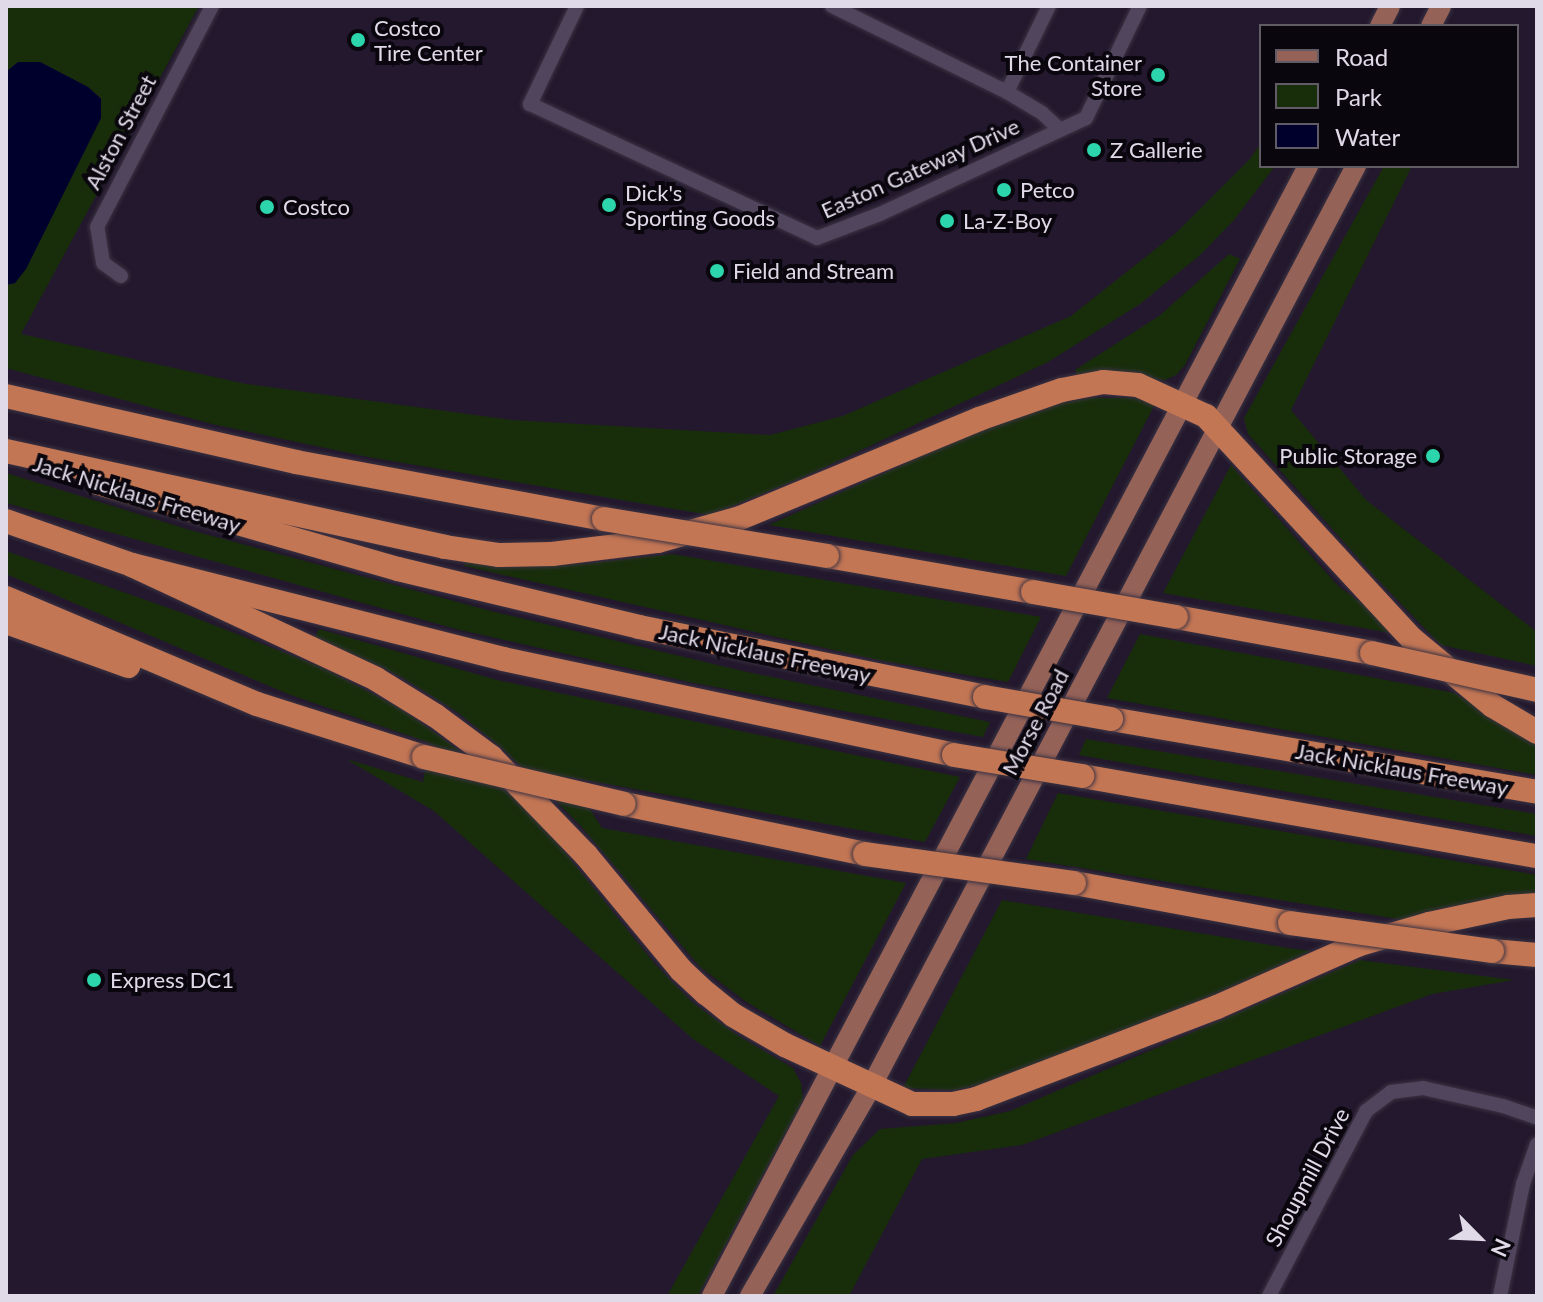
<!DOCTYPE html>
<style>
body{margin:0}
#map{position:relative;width:1543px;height:1302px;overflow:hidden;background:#23182d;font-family:Lato,sans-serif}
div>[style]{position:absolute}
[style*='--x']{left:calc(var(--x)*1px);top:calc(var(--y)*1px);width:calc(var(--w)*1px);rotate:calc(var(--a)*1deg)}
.green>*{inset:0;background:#182e0b}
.water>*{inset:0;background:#00002d}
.roads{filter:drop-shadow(0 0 2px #3b3343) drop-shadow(0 0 2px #3b3343)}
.minor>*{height:14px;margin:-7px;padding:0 7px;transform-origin:7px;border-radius:7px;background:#51455d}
.primary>*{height:20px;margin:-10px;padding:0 10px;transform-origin:10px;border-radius:10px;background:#956258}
.motorway>*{height:24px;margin:-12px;padding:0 12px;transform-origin:12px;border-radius:12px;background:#c37654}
.bridges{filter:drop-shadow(0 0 2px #3b3343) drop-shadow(0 0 2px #3b3343)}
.motorway-bridge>*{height:24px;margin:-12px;padding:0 12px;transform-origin:12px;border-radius:12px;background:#c37654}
.dots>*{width:22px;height:22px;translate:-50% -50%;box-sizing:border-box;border:4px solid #0a060e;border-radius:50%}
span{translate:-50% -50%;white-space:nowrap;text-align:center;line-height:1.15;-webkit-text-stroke:8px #0a060e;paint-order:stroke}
.poi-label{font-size:22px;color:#e0dae8}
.left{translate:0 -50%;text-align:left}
.right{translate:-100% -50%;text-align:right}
.street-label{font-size:22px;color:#e0dae8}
.frame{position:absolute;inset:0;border:8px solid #e0dae8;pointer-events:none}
.legend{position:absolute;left:1259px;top:24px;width:260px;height:144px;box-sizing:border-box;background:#0a060e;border:2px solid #605b65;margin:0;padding:10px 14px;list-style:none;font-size:24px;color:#e0dae8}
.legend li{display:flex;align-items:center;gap:16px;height:40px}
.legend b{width:40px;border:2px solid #605b65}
.north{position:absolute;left:1439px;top:1198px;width:80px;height:80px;-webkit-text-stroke:6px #0a060e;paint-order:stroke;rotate:114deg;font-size:22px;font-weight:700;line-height:32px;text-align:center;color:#e0dae8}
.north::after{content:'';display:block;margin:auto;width:28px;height:36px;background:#e0dae8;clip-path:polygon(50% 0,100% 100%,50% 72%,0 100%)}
</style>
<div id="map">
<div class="green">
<div style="clip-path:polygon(6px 6px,199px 6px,21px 334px,246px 384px,512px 420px,770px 435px,843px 416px,1071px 316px,1177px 232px,1249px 160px,1261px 143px,1261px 166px,1275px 166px,1234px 220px,1199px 256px,1140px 304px,1048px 362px,804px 477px,710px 515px,368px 457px,212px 424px,6px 368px,6px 285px,15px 283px,26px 269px,101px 118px,101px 98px,88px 87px,40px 62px,18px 62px,6px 72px)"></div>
<div style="clip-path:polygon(1384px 166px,1412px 166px,1291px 410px,1366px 500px,1537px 632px,1537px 666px,1441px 645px,1374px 576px,1248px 434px,1244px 418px)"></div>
<div style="clip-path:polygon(1229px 254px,1240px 259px,1185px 365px,1176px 375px,1165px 380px,1078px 376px,1075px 370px,1159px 316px)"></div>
<div style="clip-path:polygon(1090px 398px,1137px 398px,1156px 402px,1066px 576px,769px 525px,973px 433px,1044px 406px)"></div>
<div style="clip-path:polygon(1231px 465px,1338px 586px,1362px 603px,1391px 633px,1163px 593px)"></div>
<div style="clip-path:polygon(6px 473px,190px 530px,495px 612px,747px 672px,990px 722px,983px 737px,689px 682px,456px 629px,6px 503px)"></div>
<div style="clip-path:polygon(6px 551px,183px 613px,319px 666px,402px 709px,452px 745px,535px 815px,655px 964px,692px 1002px,737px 1035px,793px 1068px,801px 1083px,803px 1100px,698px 1296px,667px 1296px,779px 1096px,693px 1039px,434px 811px,346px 759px,423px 782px,430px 743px,288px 694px,6px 574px)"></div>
<div style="clip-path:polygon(672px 554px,1041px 617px,1008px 682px,878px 660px,464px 566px,465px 562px,515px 566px,581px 564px)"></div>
<div style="clip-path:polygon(319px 629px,497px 680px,960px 777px,925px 842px,569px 777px,602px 828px,906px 883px,820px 1046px,745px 1001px,700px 967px,579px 824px,502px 748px,457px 712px,398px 675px,315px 637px)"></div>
<div style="clip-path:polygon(1140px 634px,1455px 693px,1537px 743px,1537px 775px,1107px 698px)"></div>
<div style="clip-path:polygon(1086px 739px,1537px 814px,1537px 836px,1079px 755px)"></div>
<div style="clip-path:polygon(1058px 793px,1537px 875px,1537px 896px,1442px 908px,1404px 920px,1026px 859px)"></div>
<div style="clip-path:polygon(1002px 900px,1288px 948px,1312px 951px,1197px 1002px,991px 1082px,956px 1090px,903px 1088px)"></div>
<div style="clip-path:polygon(1360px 960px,1514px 980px,1432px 994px,1022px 1145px,922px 1159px,849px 1296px,773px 1296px,853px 1155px,880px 1129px,956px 1123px,1010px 1111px)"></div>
</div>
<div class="water">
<div style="clip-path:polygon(18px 62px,40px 62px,88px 87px,101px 99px,101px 118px,26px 269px,15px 283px,6px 285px,6px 72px)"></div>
</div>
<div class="roads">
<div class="minor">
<div style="--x:577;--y:6;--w:109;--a:115.6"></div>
<div style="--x:530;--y:104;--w:317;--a:25"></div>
<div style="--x:817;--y:238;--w:67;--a:-20.9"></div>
<div style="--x:880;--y:214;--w:227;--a:-25"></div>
<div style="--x:1086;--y:118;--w:124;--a:-64.3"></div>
<div style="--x:832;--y:6;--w:195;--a:26.2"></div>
<div style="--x:1007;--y:92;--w:41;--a:31"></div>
<div style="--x:1042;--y:113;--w:23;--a:43"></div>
<div style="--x:1007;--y:92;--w:96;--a:-64"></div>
<div style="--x:121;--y:276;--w:22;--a:-144"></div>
<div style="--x:103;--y:263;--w:36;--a:-99"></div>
<div style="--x:97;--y:227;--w:249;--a:-62.5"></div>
<div style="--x:1269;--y:1296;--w:209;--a:-62.3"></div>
<div style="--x:1366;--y:1111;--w:31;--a:-37"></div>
<div style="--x:1391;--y:1092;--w:32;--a:-7"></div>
<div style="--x:1423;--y:1088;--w:82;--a:12.7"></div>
<div style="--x:1503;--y:1106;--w:36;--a:19"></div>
<div style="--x:1500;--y:1296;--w:114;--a:-78.4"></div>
<div style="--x:1523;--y:1184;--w:42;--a:-70.7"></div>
</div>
<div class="primary">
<div style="--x:1380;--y:26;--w:22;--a:-63"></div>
<div style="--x:1431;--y:26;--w:22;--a:-63"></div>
<div style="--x:712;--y:1296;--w:1278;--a:-62.19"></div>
<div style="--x:750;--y:1296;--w:241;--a:-59.9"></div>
<div style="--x:871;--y:1087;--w:1041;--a:-62.23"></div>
</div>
<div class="motorway">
<div style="--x:6;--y:396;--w:297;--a:12.8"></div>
<div style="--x:296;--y:462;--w:313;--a:10.5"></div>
<div style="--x:6;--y:451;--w:449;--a:12.3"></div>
<div style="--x:445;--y:547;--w:55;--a:8.4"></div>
<div style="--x:499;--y:555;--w:53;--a:-1.1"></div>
<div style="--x:552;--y:554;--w:107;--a:-7"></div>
<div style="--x:658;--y:541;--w:85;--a:-15.7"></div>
<div style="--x:740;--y:518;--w:259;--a:-22.5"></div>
<div style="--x:979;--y:419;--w:88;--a:-19.3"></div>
<div style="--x:1062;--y:390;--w:42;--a:-11"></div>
<div style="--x:1103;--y:382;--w:35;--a:5"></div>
<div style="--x:1138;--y:385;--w:75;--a:24.5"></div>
<div style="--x:1206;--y:416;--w:304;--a:47.3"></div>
<div style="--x:1412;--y:639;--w:105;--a:39.6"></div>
<div style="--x:1493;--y:706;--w:51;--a:30.6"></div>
<div style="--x:98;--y:483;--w:312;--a:16"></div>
<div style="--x:398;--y:569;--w:248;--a:13.5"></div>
<div style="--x:639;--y:627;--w:353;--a:11.4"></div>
<div style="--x:6;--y:521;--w:133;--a:19.2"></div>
<div style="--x:132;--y:565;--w:383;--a:14.2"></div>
<div style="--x:503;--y:659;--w:461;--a:12"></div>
<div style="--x:827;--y:556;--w:209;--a:9.9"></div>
<div style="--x:132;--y:565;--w:269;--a:25"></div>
<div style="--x:376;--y:679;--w:70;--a:31.7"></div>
<div style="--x:436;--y:716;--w:69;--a:36.7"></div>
<div style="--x:491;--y:757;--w:136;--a:45.9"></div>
<div style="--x:586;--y:855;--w:149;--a:50.4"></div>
<div style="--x:681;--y:970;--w:34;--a:43"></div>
<div style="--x:706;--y:993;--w:35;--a:39"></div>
<div style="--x:733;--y:1015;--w:60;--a:30"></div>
<div style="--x:785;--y:1045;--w:140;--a:24.9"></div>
<div style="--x:912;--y:1104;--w:41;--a:0"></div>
<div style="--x:953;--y:1104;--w:24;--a:-12"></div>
<div style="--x:976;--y:1099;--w:258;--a:-20.9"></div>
<div style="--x:1217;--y:1007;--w:156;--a:-23.8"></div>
<div style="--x:1360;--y:944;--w:72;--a:-16.2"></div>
<div style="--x:1429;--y:924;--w:81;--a:-12.1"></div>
<div style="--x:1508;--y:907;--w:29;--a:-4"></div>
<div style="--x:6;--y:598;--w:272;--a:22.9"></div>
<div style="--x:257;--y:704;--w:175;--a:17.6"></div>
<div style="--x:1176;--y:617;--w:199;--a:10.4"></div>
<div style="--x:6;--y:622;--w:130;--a:19.8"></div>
<div style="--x:1111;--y:719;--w:432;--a:9.7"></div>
<div style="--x:1082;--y:776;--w:462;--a:10"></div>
<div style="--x:624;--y:804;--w:246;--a:11.7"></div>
<div style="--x:1074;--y:883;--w:220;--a:10.5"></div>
<div style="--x:1492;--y:951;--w:45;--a:5.1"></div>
</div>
</div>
<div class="bridges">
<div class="motorway-bridge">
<div style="--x:604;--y:519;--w:226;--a:9.4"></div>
<div style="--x:1033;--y:592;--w:145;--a:9.9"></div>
<div style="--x:1372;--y:653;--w:169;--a:12.6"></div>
<div style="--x:985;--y:697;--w:128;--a:9.9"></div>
<div style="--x:954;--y:755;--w:130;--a:9.3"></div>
<div style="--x:424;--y:757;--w:205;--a:13.2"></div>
<div style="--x:865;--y:854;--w:211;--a:7.9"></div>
<div style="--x:1290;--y:923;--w:204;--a:7.9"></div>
</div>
</div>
<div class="dots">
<div style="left:358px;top:40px;background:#2cd5ab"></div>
<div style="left:1158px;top:75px;background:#2cd5ab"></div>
<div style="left:1094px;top:150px;background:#2cd5ab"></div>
<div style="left:1004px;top:190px;background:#2cd5ab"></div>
<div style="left:609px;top:205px;background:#2cd5ab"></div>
<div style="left:267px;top:207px;background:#2cd5ab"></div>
<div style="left:947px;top:221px;background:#2cd5ab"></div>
<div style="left:717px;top:271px;background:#2cd5ab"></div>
<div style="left:1433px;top:456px;background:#2cd5ab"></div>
<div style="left:94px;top:980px;background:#2cd5ab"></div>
</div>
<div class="poi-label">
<span class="left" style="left:374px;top:40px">Costco<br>Tire Center</span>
<span class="right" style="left:1142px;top:75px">The Container<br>Store</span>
<span class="left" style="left:1110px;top:150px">Z Gallerie</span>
<span class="left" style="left:1020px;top:190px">Petco</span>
<span class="left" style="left:625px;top:205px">Dick's<br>Sporting Goods</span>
<span class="left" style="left:283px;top:207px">Costco</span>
<span class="left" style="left:963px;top:221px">La-Z-Boy</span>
<span class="left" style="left:733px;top:271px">Field and Stream</span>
<span class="right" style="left:1417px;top:456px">Public Storage</span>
<span class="left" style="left:110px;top:980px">Express DC1</span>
</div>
<div class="street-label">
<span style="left:120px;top:132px;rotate:-62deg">Alston Street</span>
<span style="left:920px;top:168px;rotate:-24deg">Easton Gateway Drive</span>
<span style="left:137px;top:494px;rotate:17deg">Jack Nicklaus Freeway</span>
<span style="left:765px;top:653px;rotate:12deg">Jack Nicklaus Freeway</span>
<span style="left:1035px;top:722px;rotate:-62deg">Morse Road</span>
<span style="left:1402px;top:769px;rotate:10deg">Jack Nicklaus Freeway</span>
<span style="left:1307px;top:1177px;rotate:-62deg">Shoupmill Drive</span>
</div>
<div class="frame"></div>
<ul class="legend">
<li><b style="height:10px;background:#956258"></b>Road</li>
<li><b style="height:22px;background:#182e0b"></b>Park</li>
<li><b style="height:22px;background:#00002d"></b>Water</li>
</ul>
<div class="north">N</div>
</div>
